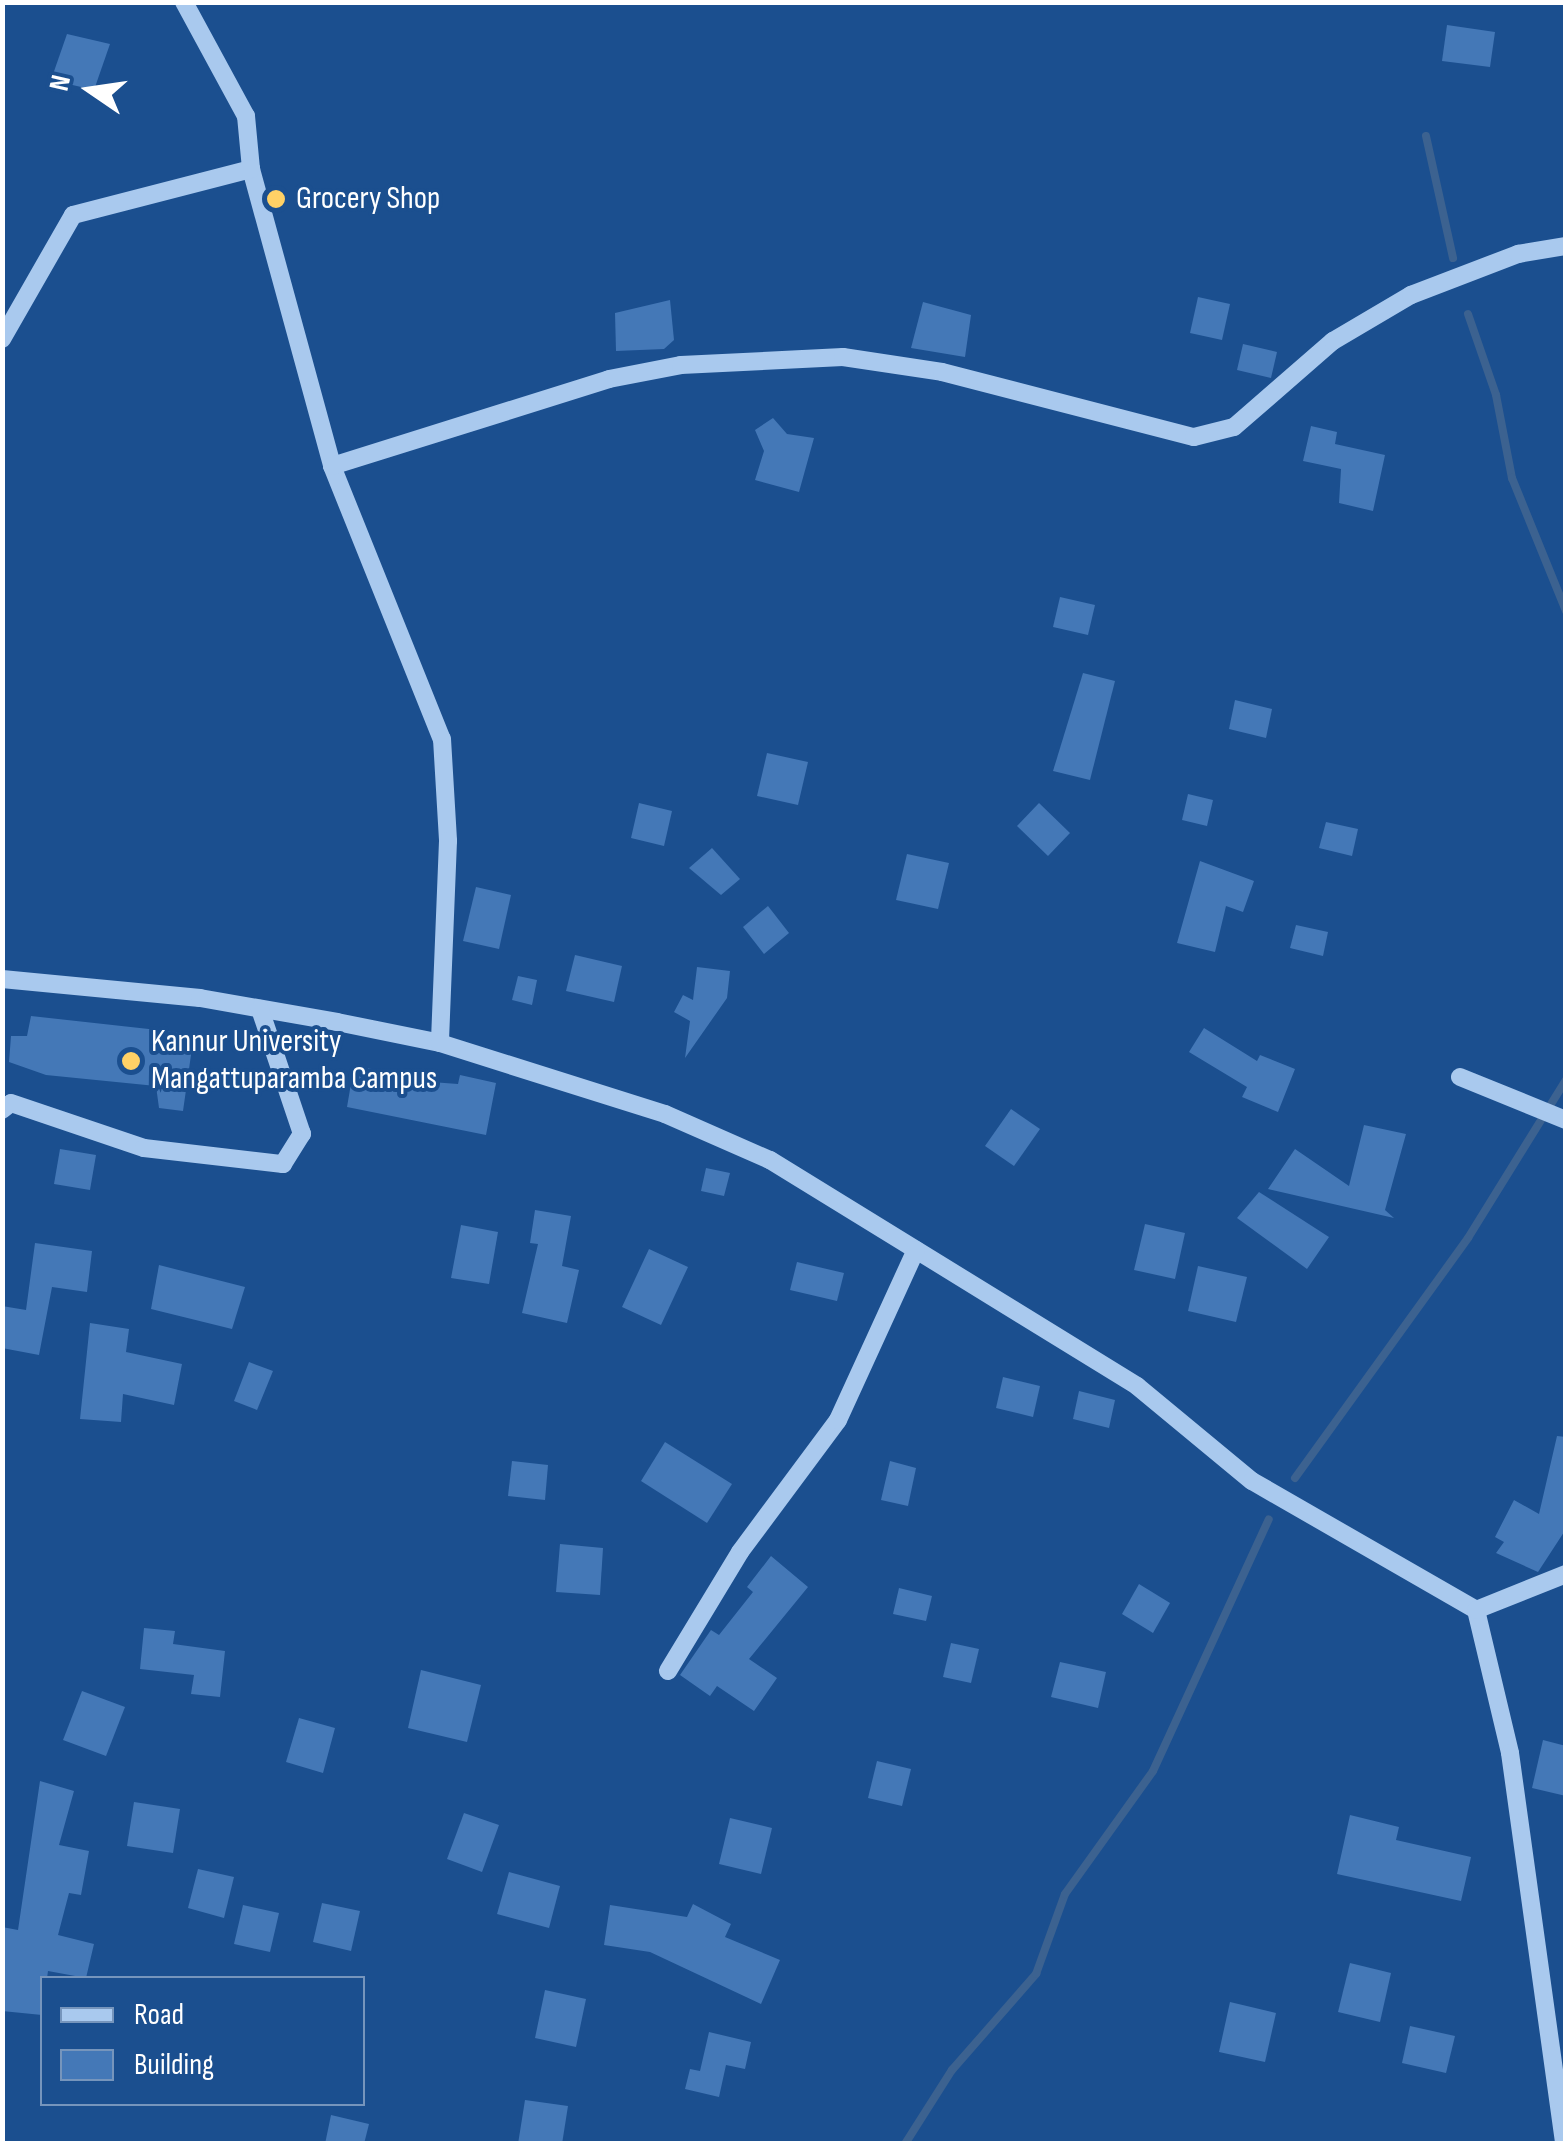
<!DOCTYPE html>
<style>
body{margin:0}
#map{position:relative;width:1568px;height:2146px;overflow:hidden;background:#1b4f8f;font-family:"Sofia Sans Condensed",sans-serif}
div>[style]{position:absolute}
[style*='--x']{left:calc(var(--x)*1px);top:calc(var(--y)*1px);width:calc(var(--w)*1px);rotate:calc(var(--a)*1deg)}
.stream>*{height:8px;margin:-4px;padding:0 4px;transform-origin:4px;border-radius:4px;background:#3c6290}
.building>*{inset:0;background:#4478b7}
.minor>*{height:18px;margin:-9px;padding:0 9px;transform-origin:9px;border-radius:9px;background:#a9c9ee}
.dots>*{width:28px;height:28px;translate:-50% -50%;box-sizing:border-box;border:5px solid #1b4f8f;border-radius:50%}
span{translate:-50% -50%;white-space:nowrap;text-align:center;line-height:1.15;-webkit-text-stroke:8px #1b4f8f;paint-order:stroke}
.poi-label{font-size:32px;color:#fff}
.left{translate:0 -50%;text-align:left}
.frame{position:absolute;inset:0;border:5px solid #fff;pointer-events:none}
.legend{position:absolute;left:40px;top:1976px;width:325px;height:130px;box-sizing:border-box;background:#1b4f8f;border:2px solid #7695bc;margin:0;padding:12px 18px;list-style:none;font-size:30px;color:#fff}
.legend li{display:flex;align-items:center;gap:20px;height:50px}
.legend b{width:50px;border:2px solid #7695bc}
.north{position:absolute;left:40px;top:40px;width:100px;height:100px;-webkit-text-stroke:8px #1b4f8f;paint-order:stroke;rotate:283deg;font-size:28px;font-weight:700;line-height:40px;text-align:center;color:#fff}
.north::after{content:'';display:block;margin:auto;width:35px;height:45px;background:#fff;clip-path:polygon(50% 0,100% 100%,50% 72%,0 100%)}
</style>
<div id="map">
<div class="stream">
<div style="--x:1426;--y:136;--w:125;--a:77.5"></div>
<div style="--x:1468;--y:314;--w:86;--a:70.9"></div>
<div style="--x:1496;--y:395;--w:85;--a:79.1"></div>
<div style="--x:1512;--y:478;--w:144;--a:67.9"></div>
<div style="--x:1295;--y:1478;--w:296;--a:-54.2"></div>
<div style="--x:1468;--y:1238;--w:186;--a:-58.2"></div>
<div style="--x:905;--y:2144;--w:88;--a:-57.6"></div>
<div style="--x:952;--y:2070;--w:128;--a:-48.8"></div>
<div style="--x:1036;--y:1974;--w:85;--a:-70.1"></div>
<div style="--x:1065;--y:1894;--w:151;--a:-54.4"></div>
<div style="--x:1153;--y:1771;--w:277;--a:-65.3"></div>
</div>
<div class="building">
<div style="clip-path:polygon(1447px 25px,1495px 32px,1490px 67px,1442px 61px)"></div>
<div style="clip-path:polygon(67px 34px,110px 44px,94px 90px,51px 80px)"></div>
<div style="clip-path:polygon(1198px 297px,1230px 304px,1222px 340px,1190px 333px)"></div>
<div style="clip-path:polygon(670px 300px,674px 340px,664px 349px,616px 351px,615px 313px)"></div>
<div style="clip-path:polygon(923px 302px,971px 315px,965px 357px,911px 348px)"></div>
<div style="clip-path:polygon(1243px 344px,1277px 352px,1271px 378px,1237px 370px)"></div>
<div style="clip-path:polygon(773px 418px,787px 434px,814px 438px,799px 492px,755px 480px,764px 451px,755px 430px)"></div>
<div style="clip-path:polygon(1311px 426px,1337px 432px,1335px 444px,1385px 455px,1373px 511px,1339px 503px,1341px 469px,1303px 461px)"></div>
<div style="clip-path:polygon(1060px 597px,1095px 605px,1088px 635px,1053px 627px)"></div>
<div style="clip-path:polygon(1083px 673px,1115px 681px,1090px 780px,1053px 771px)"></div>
<div style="clip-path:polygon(1235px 700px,1272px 709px,1266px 738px,1229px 729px)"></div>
<div style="clip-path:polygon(767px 753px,808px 762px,798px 805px,757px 796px)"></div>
<div style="clip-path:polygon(1188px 794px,1213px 800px,1207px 826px,1182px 820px)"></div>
<div style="clip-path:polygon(639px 803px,672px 811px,664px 846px,631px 838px)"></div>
<div style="clip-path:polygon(1039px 803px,1070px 833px,1048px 856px,1017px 826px)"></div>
<div style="clip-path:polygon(1326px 822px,1358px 829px,1352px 856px,1319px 848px)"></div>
<div style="clip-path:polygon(712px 848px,740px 879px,721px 895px,689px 868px)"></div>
<div style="clip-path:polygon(907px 854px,949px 863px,938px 909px,896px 900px)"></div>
<div style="clip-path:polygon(1200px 861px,1254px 881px,1243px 912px,1226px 906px,1215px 952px,1177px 943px)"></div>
<div style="clip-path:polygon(476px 887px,511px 895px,499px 949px,463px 941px)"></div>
<div style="clip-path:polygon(768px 906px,789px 933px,764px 954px,743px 927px)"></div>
<div style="clip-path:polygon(1296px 925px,1328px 932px,1323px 956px,1290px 948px)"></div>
<div style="clip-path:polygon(575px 955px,622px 966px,614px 1002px,566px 991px)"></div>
<div style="clip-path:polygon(697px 967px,730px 971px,727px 998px,685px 1058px,690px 1021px,674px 1012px,683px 995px,693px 1000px)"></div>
<div style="clip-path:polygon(518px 976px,537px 980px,532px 1005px,512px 1000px)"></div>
<div style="clip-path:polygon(31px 1016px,194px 1034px,183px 1111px,159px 1108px,156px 1086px,46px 1075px,9px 1062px,11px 1036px,27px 1036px)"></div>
<div style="clip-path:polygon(1204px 1028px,1257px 1061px,1260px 1055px,1295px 1069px,1278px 1112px,1242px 1097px,1247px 1087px,1189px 1052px)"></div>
<div style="clip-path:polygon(354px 1066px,379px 1070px,378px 1078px,458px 1084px,460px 1075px,496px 1083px,486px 1135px,347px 1107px)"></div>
<div style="clip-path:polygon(1011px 1109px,1040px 1129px,1014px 1166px,985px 1146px)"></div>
<div style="clip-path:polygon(1364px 1125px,1406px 1134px,1385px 1210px,1394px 1218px,1268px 1189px,1295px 1149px,1349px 1186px)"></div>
<div style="clip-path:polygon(60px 1149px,96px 1155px,90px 1190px,54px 1184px)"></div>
<div style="clip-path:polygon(706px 1168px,730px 1173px,724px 1196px,701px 1191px)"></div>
<div style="clip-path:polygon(1259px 1192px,1329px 1237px,1307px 1269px,1237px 1218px)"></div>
<div style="clip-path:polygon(535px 1210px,571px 1216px,562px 1266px,579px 1270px,567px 1323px,522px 1313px,538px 1244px,530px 1243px)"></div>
<div style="clip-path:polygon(1145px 1224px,1185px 1233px,1175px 1279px,1134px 1270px)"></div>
<div style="clip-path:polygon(461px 1225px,498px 1232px,489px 1284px,451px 1278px)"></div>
<div style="clip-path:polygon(35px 1243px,92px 1251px,87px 1292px,52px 1287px,39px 1355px,2px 1348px,2px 1306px,26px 1310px)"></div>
<div style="clip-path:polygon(649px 1249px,688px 1267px,661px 1325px,622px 1307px)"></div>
<div style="clip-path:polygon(797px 1262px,844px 1273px,837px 1301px,790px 1290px)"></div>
<div style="clip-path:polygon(159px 1265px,245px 1287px,232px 1329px,151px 1309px)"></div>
<div style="clip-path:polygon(1198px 1266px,1247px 1277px,1236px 1322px,1188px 1311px)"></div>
<div style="clip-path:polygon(90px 1323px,129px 1329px,126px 1352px,182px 1364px,174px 1405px,123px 1394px,121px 1422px,80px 1419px)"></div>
<div style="clip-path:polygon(249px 1362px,273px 1371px,257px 1410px,234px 1401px)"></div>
<div style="clip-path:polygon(1003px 1377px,1040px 1386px,1033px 1417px,996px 1408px)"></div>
<div style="clip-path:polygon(1079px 1391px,1115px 1400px,1109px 1428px,1073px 1419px)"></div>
<div style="clip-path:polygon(1557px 1436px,1566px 1437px,1566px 1529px,1538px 1572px,1496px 1553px,1504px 1542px,1495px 1537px,1514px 1500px,1539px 1514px)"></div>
<div style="clip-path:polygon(665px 1442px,732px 1484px,707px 1523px,641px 1481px)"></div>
<div style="clip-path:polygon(512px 1461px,548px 1465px,545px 1500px,508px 1496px)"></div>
<div style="clip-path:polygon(890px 1461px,916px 1468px,908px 1506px,881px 1500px)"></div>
<div style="clip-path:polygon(560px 1544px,603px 1548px,600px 1595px,556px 1592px)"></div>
<div style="clip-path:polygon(771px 1556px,808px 1587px,749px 1659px,777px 1678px,754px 1711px,717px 1686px,710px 1696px,680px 1675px,711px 1630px,719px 1635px,753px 1592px,747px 1587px)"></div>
<div style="clip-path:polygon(1139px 1584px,1170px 1603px,1153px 1633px,1122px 1614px)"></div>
<div style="clip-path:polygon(899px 1588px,932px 1596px,926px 1621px,893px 1614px)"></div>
<div style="clip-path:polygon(144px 1628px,175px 1631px,173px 1644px,225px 1651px,220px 1697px,191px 1694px,194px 1675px,140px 1669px)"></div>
<div style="clip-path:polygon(951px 1643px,979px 1649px,971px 1683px,943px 1677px)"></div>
<div style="clip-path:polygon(1060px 1662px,1106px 1672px,1098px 1708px,1051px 1697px)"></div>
<div style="clip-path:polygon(421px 1670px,481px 1685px,467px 1742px,408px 1728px)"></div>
<div style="clip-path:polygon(82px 1691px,125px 1707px,106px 1756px,63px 1740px)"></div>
<div style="clip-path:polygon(299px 1718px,335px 1728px,323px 1773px,286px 1762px)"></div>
<div style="clip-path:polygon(1543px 1740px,1566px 1746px,1566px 1796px,1532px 1788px)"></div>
<div style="clip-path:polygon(877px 1761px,911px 1769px,902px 1806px,868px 1798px)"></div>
<div style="clip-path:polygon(40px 1781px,74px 1791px,59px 1845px,89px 1851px,81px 1895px,69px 1893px,58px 1935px,94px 1944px,86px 1978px,48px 1971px,42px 2015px,2px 2011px,2px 1927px,18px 1930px)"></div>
<div style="clip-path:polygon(134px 1802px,180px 1809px,173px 1853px,127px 1846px)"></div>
<div style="clip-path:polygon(464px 1813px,499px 1825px,482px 1872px,447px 1859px)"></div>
<div style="clip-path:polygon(1350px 1815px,1399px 1827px,1396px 1840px,1471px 1857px,1461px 1901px,1337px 1874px)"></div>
<div style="clip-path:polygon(730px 1818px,772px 1828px,761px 1874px,719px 1864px)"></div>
<div style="clip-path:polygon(198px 1869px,234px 1877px,224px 1918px,188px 1908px)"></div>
<div style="clip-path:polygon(509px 1872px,560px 1886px,549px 1928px,497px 1914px)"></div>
<div style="clip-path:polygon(322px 1903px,360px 1911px,351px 1951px,313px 1942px)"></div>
<div style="clip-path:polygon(693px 1904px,731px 1924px,725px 1937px,780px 1960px,761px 2004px,650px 1952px,604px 1945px,610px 1905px,687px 1917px)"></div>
<div style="clip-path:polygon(243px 1905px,279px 1913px,270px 1952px,234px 1944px)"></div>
<div style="clip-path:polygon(1350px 1963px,1391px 1973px,1380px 2022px,1338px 2012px)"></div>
<div style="clip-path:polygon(545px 1990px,586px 1999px,576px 2047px,535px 2038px)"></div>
<div style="clip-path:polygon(1230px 2002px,1276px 2013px,1265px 2062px,1219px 2052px)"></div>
<div style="clip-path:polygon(1410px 2026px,1455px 2036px,1446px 2073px,1402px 2063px)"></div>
<div style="clip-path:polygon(709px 2032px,751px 2042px,745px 2069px,726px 2065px,719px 2097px,685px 2089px,690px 2069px,700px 2071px)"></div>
<div style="clip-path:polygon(525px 2100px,568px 2106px,562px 2144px,518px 2144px)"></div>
<div style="clip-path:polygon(331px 2115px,369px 2124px,364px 2144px,325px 2144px)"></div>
</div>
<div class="minor">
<div style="--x:184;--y:2;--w:130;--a:61.5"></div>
<div style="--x:246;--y:116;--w:53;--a:84.6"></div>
<div style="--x:251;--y:169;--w:308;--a:74.7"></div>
<div style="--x:332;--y:466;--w:294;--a:68.1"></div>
<div style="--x:442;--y:739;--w:102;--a:86.6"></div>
<div style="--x:448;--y:841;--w:202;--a:92.3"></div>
<div style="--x:2;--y:339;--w:143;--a:-60.2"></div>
<div style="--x:73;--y:215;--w:184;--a:-14.5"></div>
<div style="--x:332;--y:466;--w:290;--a:-17.4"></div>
<div style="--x:609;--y:379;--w:73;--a:-11"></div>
<div style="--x:681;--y:365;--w:162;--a:-2.8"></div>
<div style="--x:843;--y:357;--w:100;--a:8.6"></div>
<div style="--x:942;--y:372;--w:260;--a:14.5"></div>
<div style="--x:1194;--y:437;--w:41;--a:-14"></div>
<div style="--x:1234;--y:427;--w:131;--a:-41"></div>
<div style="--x:1333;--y:341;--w:91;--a:-30.5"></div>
<div style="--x:1411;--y:295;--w:115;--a:-21"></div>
<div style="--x:1518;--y:254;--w:49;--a:-9.5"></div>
<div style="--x:2;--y:979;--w:199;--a:5.5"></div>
<div style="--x:200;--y:998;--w:139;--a:9.9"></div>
<div style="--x:337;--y:1022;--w:105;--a:11.5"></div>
<div style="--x:440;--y:1043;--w:236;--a:17.5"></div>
<div style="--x:665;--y:1114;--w:115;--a:23.7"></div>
<div style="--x:770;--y:1160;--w:431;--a:31.6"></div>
<div style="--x:1137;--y:1386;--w:149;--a:39.6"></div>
<div style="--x:1252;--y:1481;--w:258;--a:29.9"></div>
<div style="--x:1476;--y:1610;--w:147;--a:76.6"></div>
<div style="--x:1510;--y:1753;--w:395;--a:82.1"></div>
<div style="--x:1460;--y:1077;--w:114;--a:22.1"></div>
<div style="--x:2;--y:1110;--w:11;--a:-38"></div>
<div style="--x:11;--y:1103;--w:140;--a:18.7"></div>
<div style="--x:144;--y:1148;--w:140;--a:6.6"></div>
<div style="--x:283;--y:1164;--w:36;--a:-58"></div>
<div style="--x:302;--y:1134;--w:132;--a:-108.6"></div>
<div style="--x:1476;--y:1610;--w:97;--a:-21.8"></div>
<div style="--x:668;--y:1671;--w:139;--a:-58.8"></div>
<div style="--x:740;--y:1552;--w:164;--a:-53.4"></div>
<div style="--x:838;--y:1420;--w:187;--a:-65.4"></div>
</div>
<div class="dots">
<div style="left:276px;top:199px;background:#ffd166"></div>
<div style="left:131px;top:1061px;background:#ffd166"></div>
</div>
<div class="poi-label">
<span class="left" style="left:296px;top:199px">Grocery Shop</span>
<span class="left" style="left:151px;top:1061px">Kannur University<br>Mangattuparamba Campus</span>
</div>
<div class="frame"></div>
<ul class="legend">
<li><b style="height:12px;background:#a9c9ee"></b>Road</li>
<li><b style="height:28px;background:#4478b7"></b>Building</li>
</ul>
<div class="north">N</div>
</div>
